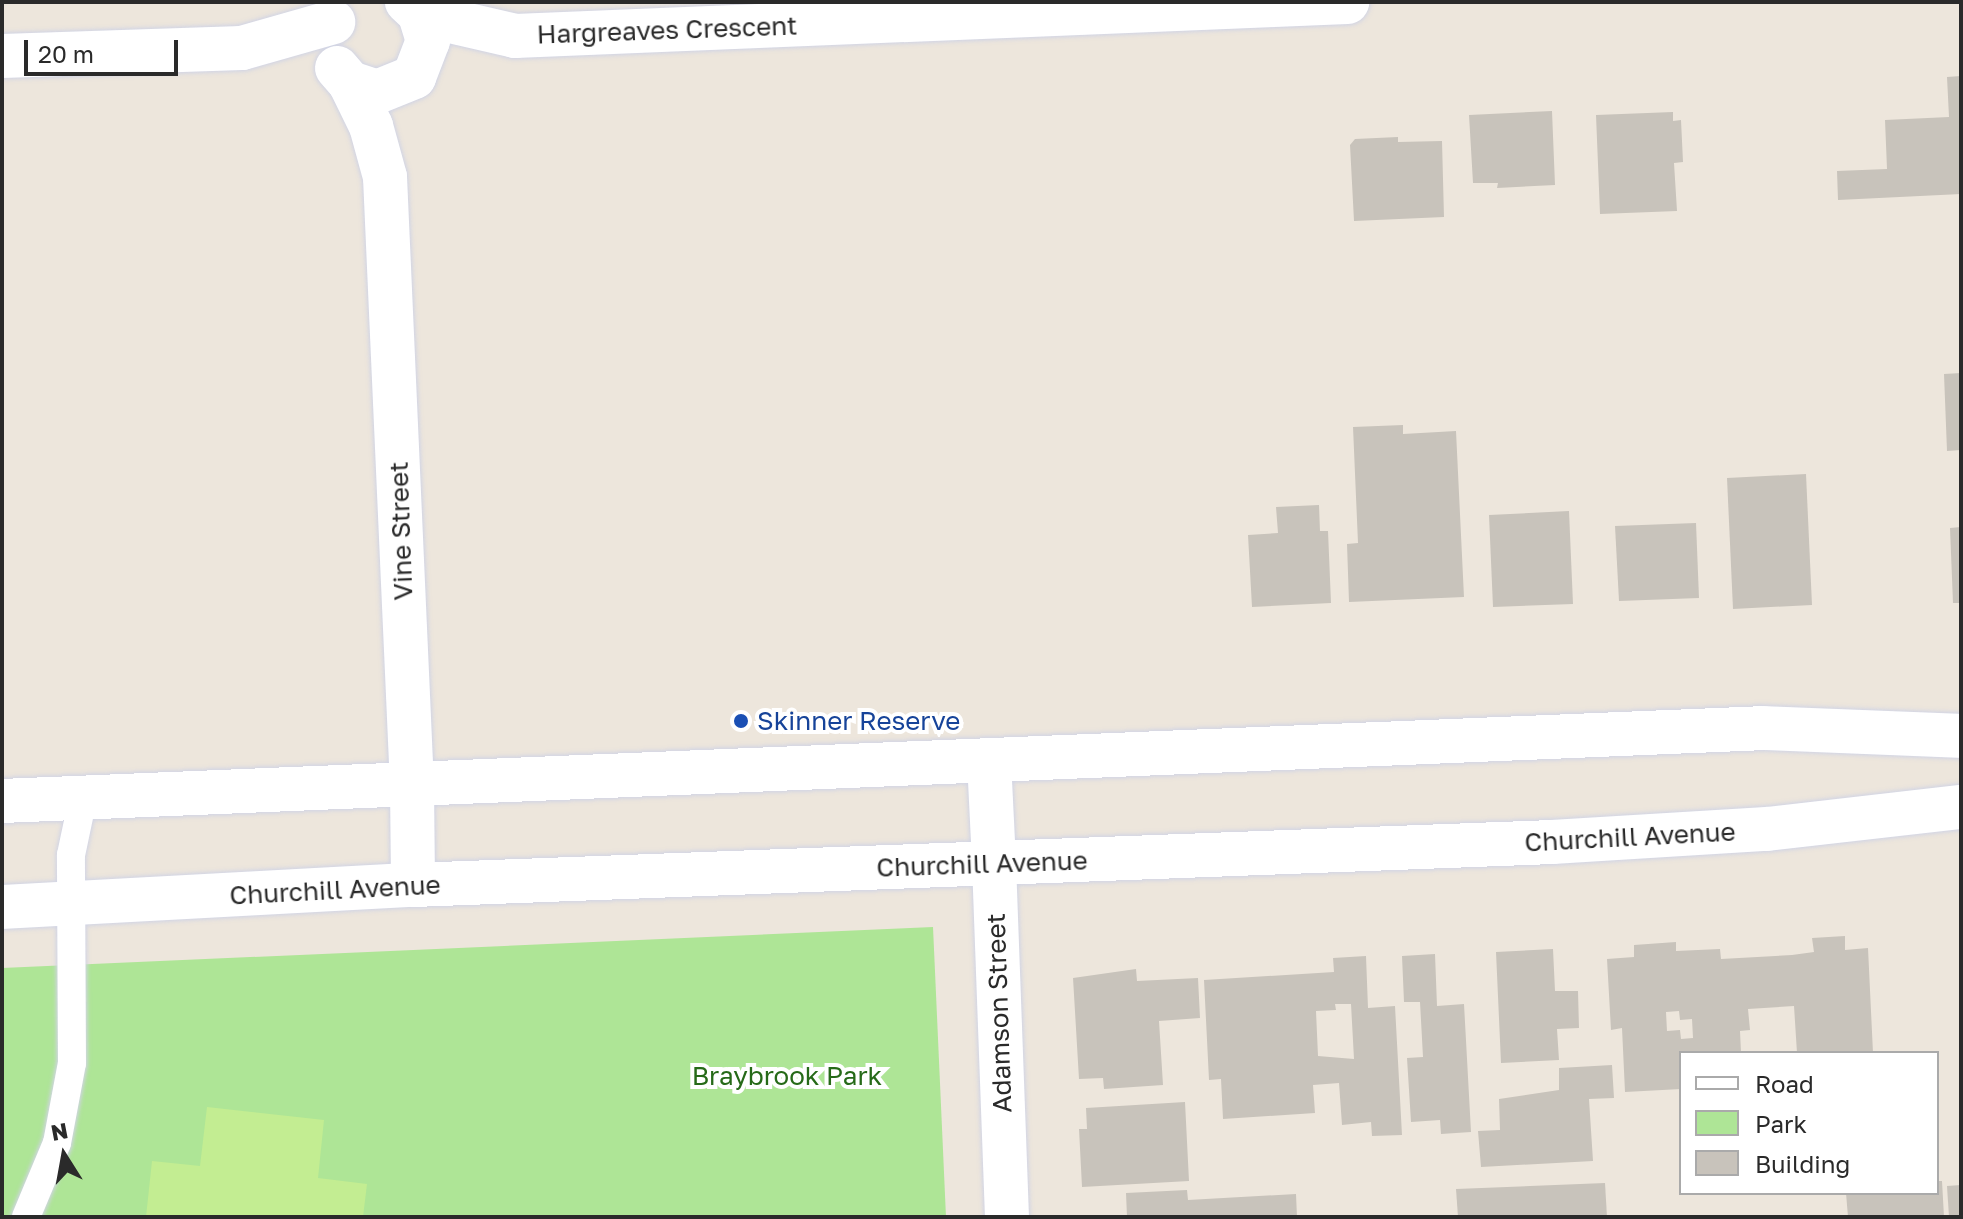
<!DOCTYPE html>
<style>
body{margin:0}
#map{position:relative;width:1963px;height:1219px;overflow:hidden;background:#ede6dc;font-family:"Golos Text",sans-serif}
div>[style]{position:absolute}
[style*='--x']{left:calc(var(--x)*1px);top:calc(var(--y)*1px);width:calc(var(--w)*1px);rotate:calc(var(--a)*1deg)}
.green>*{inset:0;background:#aee596}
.pitch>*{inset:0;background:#c3ed92}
.building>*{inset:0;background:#c8c3bb}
.roads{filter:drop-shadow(0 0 2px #d1d4e4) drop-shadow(0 0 2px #d1d4e4)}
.service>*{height:28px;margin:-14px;padding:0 14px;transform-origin:14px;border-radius:14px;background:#fff}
.minor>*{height:44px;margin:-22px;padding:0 22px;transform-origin:22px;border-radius:22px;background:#fff}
.secondary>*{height:44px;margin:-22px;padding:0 22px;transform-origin:22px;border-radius:22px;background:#fff}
.dots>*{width:22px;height:22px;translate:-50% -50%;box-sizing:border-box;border:4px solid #fff;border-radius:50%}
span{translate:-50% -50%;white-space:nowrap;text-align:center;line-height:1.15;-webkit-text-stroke:8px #fff;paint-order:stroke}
.street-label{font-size:26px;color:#2a2a2a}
.transit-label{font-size:26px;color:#164399}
.left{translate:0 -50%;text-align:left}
.park-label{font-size:26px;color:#266a18}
.frame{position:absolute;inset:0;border:4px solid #2a2a2a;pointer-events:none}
.legend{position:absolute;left:1679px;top:1051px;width:260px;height:144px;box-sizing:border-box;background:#fff;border:2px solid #aaa;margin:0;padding:10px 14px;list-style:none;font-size:24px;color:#2a2a2a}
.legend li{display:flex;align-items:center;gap:16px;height:40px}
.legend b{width:40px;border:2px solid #aaa}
.north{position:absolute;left:24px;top:1115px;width:80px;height:80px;-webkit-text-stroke:6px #fff;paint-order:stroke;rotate:349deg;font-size:22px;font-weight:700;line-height:32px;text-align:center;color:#2a2a2a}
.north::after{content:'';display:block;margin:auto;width:28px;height:36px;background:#2a2a2a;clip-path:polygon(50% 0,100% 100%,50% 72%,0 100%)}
.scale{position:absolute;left:24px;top:40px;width:154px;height:36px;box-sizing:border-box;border:4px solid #2a2a2a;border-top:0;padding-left:10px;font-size:24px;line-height:28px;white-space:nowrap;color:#2a2a2a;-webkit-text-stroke:6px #fff;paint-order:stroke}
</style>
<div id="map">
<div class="green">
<div style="clip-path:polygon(933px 927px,946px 1217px,2px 1217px,2px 968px)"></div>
</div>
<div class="pitch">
<div style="clip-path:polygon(207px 1107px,324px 1120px,318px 1178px,367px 1184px,363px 1217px,146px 1217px,152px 1161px,200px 1166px)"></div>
</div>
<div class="building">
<div style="clip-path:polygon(1961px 76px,1961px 194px,1838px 200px,1837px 171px,1887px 169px,1885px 120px,1949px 117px,1947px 77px)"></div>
<div style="clip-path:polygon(1552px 111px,1555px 185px,1497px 188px,1498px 183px,1473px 183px,1469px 115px)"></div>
<div style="clip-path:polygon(1673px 112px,1673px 121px,1681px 120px,1683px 162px,1674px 163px,1677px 211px,1600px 214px,1596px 115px)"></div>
<div style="clip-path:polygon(1398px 137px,1398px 142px,1442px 141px,1444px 217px,1354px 221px,1350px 145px,1355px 139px)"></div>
<div style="clip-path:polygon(1961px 373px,1961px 450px,1947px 451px,1944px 374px)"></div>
<div style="clip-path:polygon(1403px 425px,1403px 434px,1456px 431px,1464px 597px,1349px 602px,1347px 544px,1358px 543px,1353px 427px)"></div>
<div style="clip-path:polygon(1806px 474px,1812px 605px,1733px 609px,1727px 478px)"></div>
<div style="clip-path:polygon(1319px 505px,1320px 531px,1328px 531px,1331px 603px,1252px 607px,1248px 535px,1278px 533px,1276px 507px)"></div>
<div style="clip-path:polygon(1569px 511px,1573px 604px,1493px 607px,1489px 515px)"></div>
<div style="clip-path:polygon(1696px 523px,1699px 598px,1619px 601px,1615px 526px)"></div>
<div style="clip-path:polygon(1961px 527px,1961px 603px,1953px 603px,1950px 528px)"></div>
<div style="clip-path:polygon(evenodd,1845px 936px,1845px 950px,1868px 948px,1873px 1053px,1797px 1053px,1794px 1006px,1748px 1009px,1750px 1030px,1740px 1031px,1741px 1053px,1681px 1053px,1681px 1089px,1625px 1092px,1622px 1028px,1611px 1030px,1607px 959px,1634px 957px,1634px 945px,1676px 942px,1676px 951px,1720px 949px,1721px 959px,1792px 955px,1814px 952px,1812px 938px,1845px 936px,1679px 1011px,1680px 1020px,1692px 1019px,1693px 1038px,1681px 1039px,1680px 1030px,1667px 1031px,1666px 1012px,1679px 1011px)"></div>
<div style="clip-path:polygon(1553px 949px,1555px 991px,1578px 991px,1579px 1028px,1557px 1029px,1559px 1060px,1501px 1063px,1496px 952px)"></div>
<div style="clip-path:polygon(1435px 954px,1437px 1006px,1464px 1004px,1471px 1132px,1441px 1134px,1440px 1120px,1411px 1122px,1407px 1058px,1423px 1057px,1420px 1002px,1404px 1002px,1402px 956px)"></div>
<div style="clip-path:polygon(evenodd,1366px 956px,1368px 1008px,1395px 1006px,1402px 1135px,1372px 1136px,1371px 1122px,1342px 1125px,1339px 1083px,1313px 1085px,1315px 1113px,1223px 1119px,1221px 1079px,1209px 1080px,1204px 980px,1334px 972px,1333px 958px,1366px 956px,1335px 1004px,1351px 1004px,1354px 1059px,1318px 1056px,1316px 1011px,1336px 1010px,1335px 1004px)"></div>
<div style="clip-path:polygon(1136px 969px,1137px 981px,1198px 978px,1200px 1018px,1159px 1021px,1163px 1085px,1104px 1089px,1103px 1078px,1079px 1079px,1073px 978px)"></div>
<div style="clip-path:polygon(1612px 1065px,1614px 1098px,1589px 1099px,1593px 1161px,1481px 1167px,1478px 1131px,1500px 1130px,1499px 1099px,1559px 1090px,1559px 1068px)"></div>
<div style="clip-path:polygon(1185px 1102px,1189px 1181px,1082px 1187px,1079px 1129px,1087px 1129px,1086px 1108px)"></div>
<div style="clip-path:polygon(1937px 1181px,1942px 1181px,1944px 1217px,1848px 1217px,1846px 1193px,1937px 1193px)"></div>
<div style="clip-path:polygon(1605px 1183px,1607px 1217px,1458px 1217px,1456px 1189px)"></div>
<div style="clip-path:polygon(1961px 1185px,1961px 1217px,1949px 1217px,1947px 1186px)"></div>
<div style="clip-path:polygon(1187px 1190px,1188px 1200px,1296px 1194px,1297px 1217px,1127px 1217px,1126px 1193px)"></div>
</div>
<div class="roads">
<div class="service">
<div style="--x:26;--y:1217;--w:80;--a:-67.3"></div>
<div style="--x:57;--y:1143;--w:81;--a:-79.4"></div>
<div style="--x:72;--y:1063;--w:208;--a:-90.3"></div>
<div style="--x:71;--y:855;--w:58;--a:-78.1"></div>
</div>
<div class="minor">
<div style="--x:420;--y:14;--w:98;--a:13"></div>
<div style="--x:515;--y:36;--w:833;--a:-2.34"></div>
<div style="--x:2;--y:56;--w:240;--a:-1.9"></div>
<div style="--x:242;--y:48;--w:95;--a:-15.9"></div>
<div style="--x:337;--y:68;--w:20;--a:49"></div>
<div style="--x:350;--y:83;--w:28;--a:18"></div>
<div style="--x:377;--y:92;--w:40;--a:-22"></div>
<div style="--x:414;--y:77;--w:39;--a:-69"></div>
<div style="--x:428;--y:41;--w:28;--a:-107"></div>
<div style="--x:420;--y:14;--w:18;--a:-137"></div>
<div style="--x:350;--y:83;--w:48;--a:64"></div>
<div style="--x:371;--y:126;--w:53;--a:74.6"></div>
<div style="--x:385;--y:177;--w:610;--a:87.46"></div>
<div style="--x:994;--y:863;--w:354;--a:87.9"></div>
</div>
<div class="secondary">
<div style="--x:989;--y:760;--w:103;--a:87.2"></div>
<div style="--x:412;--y:786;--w:99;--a:89.4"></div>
<div style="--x:2;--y:801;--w:1763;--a:-2.37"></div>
<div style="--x:1763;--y:728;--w:198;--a:2.3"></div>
<div style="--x:2;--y:907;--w:412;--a:-3.1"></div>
<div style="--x:413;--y:885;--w:1140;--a:-2.16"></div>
<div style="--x:1552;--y:842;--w:215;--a:-3.5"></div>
<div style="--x:1767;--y:829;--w:195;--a:-6.5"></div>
</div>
</div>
<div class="dots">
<div style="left:741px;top:721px;background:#1a4fb4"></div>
</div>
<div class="street-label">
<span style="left:667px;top:30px;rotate:-2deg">Hargreaves Crescent</span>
<span style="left:401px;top:531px;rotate:-92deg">Vine Street</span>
<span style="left:1630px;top:837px;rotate:-3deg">Churchill Avenue</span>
<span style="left:982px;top:864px;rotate:-2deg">Churchill Avenue</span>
<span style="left:335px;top:890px;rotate:-3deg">Churchill Avenue</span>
<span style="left:999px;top:1013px;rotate:-92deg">Adamson Street</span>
</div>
<div class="transit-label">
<span class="left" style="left:757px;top:721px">Skinner Reserve</span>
</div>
<div class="park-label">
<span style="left:787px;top:1076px">Braybrook Park</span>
</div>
<div class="frame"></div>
<ul class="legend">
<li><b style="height:10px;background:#fff"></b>Road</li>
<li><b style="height:22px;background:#aee596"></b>Park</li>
<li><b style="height:22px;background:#c8c3bb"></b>Building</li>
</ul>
<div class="north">N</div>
<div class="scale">20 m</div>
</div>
